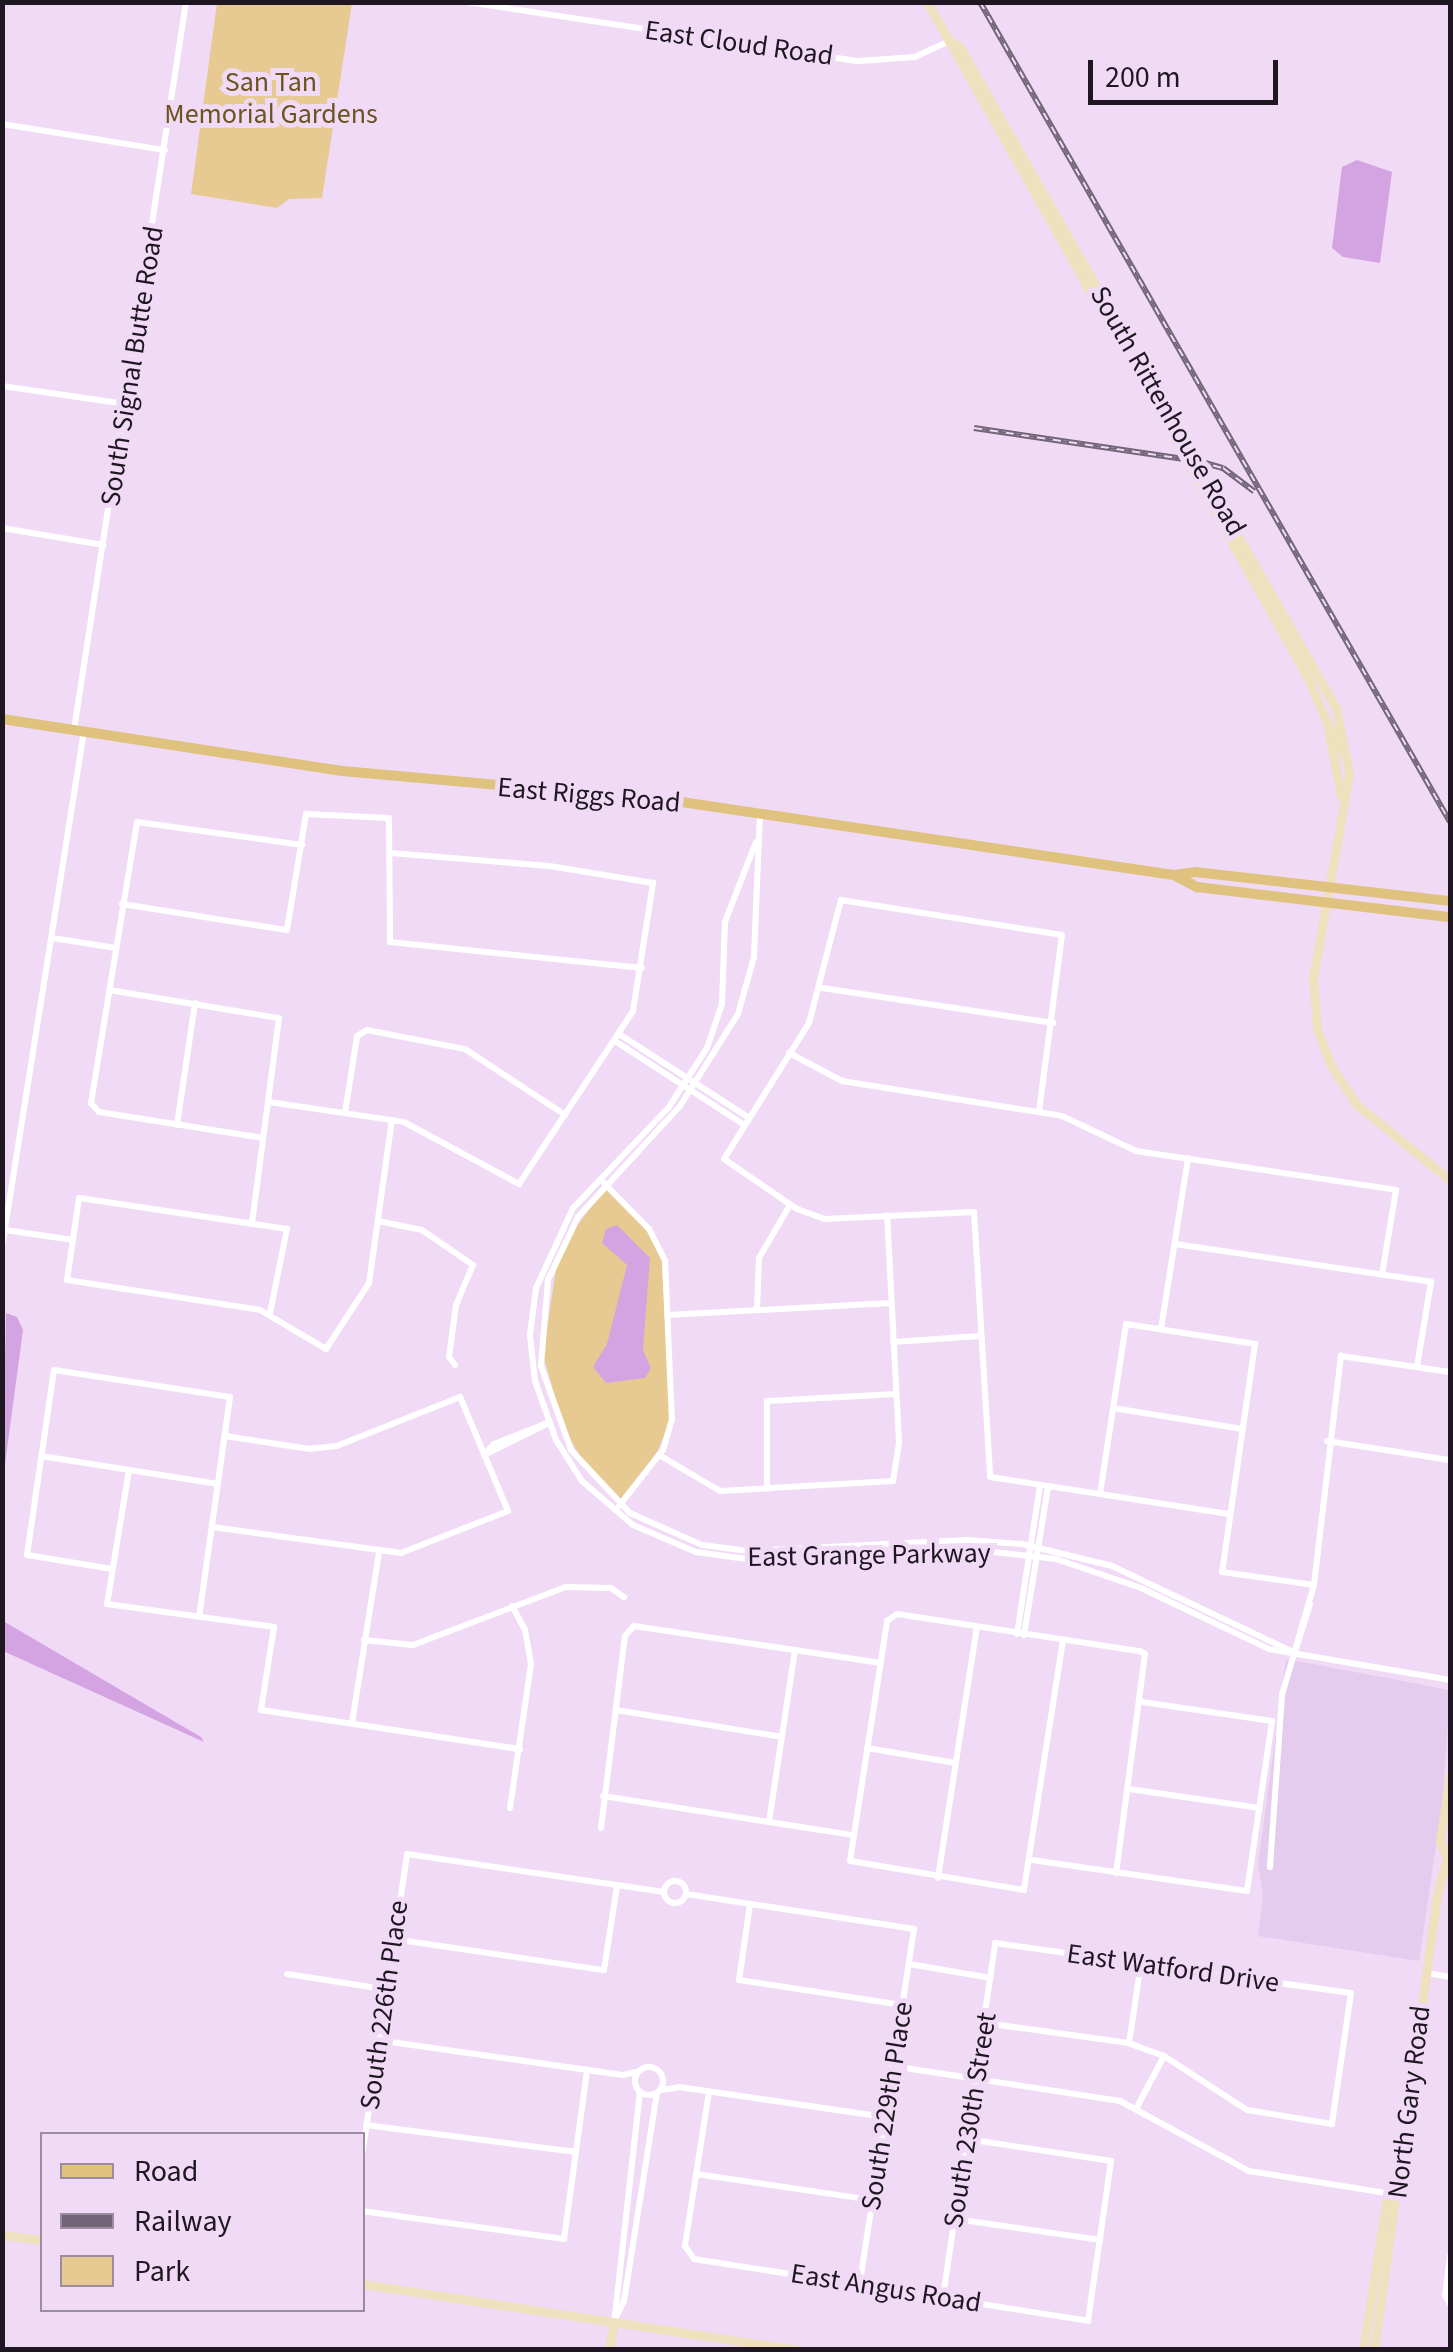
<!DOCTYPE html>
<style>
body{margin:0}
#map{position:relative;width:1453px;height:2352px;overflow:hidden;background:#f0daf6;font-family:"Source Sans 3",sans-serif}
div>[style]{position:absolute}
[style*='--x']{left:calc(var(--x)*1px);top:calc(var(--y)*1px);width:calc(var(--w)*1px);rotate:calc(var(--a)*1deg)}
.built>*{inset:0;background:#e5ccee}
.green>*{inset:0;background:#e6ca92}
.water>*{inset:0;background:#d3a4e1}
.street>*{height:6px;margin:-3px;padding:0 3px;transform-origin:3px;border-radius:3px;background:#fff}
.street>.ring{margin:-3px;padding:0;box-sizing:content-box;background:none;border:6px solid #fff;border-radius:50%}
.secondary>*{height:9px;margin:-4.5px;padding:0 4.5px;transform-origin:4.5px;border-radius:4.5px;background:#efe0be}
.primary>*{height:10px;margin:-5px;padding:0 5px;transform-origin:5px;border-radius:5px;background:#dfc27d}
.rail>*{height:6px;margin-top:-3px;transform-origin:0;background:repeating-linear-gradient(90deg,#f0daf6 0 8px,#726577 0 16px);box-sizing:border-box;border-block:2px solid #726577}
span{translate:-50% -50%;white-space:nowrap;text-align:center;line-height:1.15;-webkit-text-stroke:10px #f0daf6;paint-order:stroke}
.street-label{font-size:28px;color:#1e1721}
.park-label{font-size:28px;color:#6c531d}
.frame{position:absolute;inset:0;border:5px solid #1e1721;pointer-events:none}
.legend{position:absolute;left:40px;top:2132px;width:325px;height:180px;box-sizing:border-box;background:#f0daf6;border:2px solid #9c8ca1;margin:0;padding:12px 18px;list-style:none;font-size:30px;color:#1e1721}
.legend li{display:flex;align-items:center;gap:20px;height:50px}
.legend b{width:50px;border:2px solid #9c8ca1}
.scale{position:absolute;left:1088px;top:60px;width:190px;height:45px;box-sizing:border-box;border:5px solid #1e1721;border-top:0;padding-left:12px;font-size:30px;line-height:35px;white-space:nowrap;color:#1e1721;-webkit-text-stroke:8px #f0daf6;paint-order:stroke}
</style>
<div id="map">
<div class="built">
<div style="clip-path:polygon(1286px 1659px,1450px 1690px,1443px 1798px,1419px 1961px,1258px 1936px,1263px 1896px,1258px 1864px)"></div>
</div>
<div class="green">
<div style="clip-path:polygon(217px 3px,352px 3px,322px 198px,289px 199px,277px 208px,191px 194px)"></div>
<div style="clip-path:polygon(605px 1189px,648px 1232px,662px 1261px,670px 1421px,657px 1452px,619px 1501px,585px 1465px,564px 1428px,543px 1355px,556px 1269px,572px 1232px)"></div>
</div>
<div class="water">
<div style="clip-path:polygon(1357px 160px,1392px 172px,1380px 263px,1343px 257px,1332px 248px,1342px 167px)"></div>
<div style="clip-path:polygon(617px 1225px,650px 1258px,643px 1350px,651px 1368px,645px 1378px,606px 1383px,593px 1367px,607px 1344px,627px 1265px,602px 1243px,606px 1229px)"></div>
<div style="clip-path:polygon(6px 1313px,17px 1317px,23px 1330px,3px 1479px)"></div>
<div style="clip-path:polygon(3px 1621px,201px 1737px,204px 1742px,3px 1651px)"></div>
</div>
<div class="street">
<div style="--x:467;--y:2;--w:396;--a:8.6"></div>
<div style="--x:859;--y:61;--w:56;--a:-4.1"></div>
<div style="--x:915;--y:57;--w:38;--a:-25"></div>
<div style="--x:2;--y:124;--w:165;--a:9.1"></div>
<div style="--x:2;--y:386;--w:125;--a:8.3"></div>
<div style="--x:2;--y:528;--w:103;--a:9.5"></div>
<div style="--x:74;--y:730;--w:737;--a:-81.25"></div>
<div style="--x:760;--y:813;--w:144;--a:92.4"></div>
<div style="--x:754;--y:957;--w:59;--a:105.7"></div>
<div style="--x:738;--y:1014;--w:109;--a:122.2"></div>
<div style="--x:680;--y:1106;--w:151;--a:132.6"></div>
<div style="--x:578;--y:1217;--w:70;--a:115.5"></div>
<div style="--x:548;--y:1280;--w:86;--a:94.7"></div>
<div style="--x:541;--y:1366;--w:89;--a:70.3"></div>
<div style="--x:571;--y:1450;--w:86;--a:46.9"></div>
<div style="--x:630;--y:1513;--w:79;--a:24"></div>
<div style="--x:702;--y:1545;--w:47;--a:7.3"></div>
<div style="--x:749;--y:1551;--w:218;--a:-2.9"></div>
<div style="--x:967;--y:1540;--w:55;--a:4.2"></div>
<div style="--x:1022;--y:1544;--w:93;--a:13.7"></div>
<div style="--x:1112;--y:1566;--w:200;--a:25.4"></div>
<div style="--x:756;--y:842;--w:86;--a:111.2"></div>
<div style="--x:725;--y:922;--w:82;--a:92.1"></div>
<div style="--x:722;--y:1004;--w:46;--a:108.8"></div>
<div style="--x:707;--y:1048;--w:70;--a:122.8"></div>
<div style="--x:669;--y:1107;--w:139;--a:133.5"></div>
<div style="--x:573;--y:1208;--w:88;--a:114.8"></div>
<div style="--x:536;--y:1288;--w:47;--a:97.3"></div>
<div style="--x:530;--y:1335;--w:46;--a:83.8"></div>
<div style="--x:535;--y:1381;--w:63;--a:70.4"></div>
<div style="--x:556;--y:1440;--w:49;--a:57.6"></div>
<div style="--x:582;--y:1481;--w:67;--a:40.8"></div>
<div style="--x:633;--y:1525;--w:69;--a:23.2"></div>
<div style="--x:696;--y:1552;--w:51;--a:7.8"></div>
<div style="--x:747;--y:1559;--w:219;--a:-2.6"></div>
<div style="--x:966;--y:1549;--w:91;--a:6.3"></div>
<div style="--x:1056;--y:1559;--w:90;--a:18.8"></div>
<div style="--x:1141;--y:1588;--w:142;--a:25.5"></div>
<div style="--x:1269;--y:1649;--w:184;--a:9.7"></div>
<div style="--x:122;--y:904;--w:167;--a:9"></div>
<div style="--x:287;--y:930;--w:118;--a:-80.7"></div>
<div style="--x:306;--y:814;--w:83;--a:2.8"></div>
<div style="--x:389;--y:818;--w:124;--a:89.5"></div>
<div style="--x:390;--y:942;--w:253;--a:5.9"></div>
<div style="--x:52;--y:938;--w:65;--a:8.9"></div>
<div style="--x:822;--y:988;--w:234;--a:8.6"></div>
<div style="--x:109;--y:990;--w:172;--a:9.4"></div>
<div style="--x:279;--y:1018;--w:208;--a:97.5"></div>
<div style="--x:619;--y:1034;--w:153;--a:32.8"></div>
<div style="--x:615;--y:1041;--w:153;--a:33"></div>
<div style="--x:789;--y:1053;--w:60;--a:27.8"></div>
<div style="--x:842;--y:1081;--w:223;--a:9"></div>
<div style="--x:1062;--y:1116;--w:82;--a:25.3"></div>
<div style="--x:1136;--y:1151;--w:263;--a:8.5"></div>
<div style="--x:1396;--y:1190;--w:86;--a:99.4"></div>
<div style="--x:269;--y:1102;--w:136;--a:8.4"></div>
<div style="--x:404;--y:1122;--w:131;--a:28.3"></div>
<div style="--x:519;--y:1184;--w:207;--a:-56.6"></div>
<div style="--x:633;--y:1011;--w:130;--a:-81.1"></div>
<div style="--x:653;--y:883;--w:105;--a:-170.7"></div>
<div style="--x:549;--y:866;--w:159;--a:-175.3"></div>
<div style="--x:1039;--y:1112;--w:178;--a:-82.6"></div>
<div style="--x:1062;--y:935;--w:224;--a:-171"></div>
<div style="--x:841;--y:900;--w:127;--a:104.6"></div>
<div style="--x:809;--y:1023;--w:160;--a:122"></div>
<div style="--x:724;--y:1159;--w:88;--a:34.4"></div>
<div style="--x:797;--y:1209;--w:30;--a:20"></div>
<div style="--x:825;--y:1219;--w:149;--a:-2.7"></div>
<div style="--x:974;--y:1212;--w:265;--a:86.5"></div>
<div style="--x:990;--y:1477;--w:243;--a:8.8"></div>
<div style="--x:345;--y:1113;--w:78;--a:-81.1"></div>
<div style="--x:357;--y:1036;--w:12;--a:-31"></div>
<div style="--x:367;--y:1030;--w:100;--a:11"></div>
<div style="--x:465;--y:1049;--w:120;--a:33.4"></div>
<div style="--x:177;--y:1125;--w:123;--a:-81.6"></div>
<div style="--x:263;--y:1138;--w:166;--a:-171"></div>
<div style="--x:99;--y:1112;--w:12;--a:-132"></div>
<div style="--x:91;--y:1103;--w:285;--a:-80.7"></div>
<div style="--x:137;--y:822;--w:167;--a:7.9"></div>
<div style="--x:604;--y:1183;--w:64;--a:45.6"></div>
<div style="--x:649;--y:1229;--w:36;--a:63"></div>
<div style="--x:665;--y:1261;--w:158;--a:87.5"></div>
<div style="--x:672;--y:1419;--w:32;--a:106"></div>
<div style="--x:663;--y:1450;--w:71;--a:128.2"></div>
<div style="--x:378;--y:1221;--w:45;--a:11.6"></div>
<div style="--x:422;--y:1230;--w:62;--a:34.5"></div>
<div style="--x:473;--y:1265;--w:43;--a:113"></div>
<div style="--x:456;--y:1305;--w:52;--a:97.7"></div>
<div style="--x:449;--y:1357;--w:10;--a:53"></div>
<div style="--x:5;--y:1230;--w:69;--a:8.4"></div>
<div style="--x:1175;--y:1244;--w:259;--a:8.4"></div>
<div style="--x:1431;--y:1282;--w:86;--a:99.4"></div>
<div style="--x:2;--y:1247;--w:522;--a:-80.97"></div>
<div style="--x:757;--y:1310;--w:52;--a:-87.8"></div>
<div style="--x:759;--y:1258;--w:61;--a:-59.7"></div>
<div style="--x:270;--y:1313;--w:86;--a:-78.6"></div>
<div style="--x:287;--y:1229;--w:210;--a:-171.5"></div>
<div style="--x:79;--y:1198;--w:83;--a:98.3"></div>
<div style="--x:67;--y:1280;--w:195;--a:8.8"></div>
<div style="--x:260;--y:1310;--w:77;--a:30.6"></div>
<div style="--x:326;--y:1349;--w:79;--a:-56.9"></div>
<div style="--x:369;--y:1283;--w:165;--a:-82"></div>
<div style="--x:668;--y:1315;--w:223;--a:-3.1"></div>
<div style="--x:1161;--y:1329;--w:173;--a:-81"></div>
<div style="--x:893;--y:1342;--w:88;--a:-3.9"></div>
<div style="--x:1113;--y:1408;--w:131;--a:9.2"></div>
<div style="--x:1327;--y:1441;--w:124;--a:8.8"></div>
<div style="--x:484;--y:1455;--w:15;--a:-48"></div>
<div style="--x:494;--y:1444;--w:60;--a:-21.4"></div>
<div style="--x:484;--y:1455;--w:70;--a:-26.2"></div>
<div style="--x:659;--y:1455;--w:71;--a:30.5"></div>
<div style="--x:720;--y:1491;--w:173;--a:-3.3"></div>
<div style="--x:893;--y:1481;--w:39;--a:-81"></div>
<div style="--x:899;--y:1442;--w:227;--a:-93"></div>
<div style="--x:41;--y:1456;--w:179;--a:9"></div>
<div style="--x:129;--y:1470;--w:136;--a:99.3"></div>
<div style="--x:107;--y:1604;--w:169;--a:7.8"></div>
<div style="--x:274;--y:1627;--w:84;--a:98.9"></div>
<div style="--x:261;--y:1710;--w:262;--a:8.6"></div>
<div style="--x:767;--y:1489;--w:88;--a:-90"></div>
<div style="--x:767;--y:1401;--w:129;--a:-3.1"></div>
<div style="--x:1100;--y:1494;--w:172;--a:-81.3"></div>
<div style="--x:1126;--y:1324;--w:131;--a:8.8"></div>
<div style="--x:1255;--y:1344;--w:230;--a:98.2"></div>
<div style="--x:1222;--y:1572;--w:93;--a:8"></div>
<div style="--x:212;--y:1527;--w:191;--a:7.8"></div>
<div style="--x:401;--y:1553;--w:115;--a:-21.4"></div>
<div style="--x:508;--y:1511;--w:124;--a:-112.8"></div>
<div style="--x:460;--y:1397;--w:132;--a:158.3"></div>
<div style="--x:337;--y:1446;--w:27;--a:174"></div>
<div style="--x:310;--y:1449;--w:86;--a:-171.3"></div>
<div style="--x:112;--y:1569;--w:86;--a:-170.6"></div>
<div style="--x:27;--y:1555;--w:187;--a:-81.7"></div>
<div style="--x:54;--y:1370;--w:178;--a:8.7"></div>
<div style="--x:230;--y:1397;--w:222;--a:98"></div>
<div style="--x:1017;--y:1634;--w:151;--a:-81.2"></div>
<div style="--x:1024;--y:1635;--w:151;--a:-80.8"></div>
<div style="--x:364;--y:1640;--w:49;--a:5.8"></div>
<div style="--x:413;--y:1645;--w:164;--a:-20.8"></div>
<div style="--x:566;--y:1587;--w:45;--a:1.3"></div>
<div style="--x:611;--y:1588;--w:16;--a:35"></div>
<div style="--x:1063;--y:1640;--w:253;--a:98.9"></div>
<div style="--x:1024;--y:1890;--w:176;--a:-170.5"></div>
<div style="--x:850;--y:1861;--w:243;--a:-81.2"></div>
<div style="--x:887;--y:1621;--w:12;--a:-35"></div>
<div style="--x:897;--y:1614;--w:246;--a:8.7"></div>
<div style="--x:1140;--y:1651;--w:6;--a:31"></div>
<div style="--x:1145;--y:1654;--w:221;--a:97.5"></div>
<div style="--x:1295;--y:1652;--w:50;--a:-72.6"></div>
<div style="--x:616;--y:1710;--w:168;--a:9.2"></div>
<div style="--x:352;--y:1723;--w:173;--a:-81"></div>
<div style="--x:867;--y:1748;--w:90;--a:9.6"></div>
<div style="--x:1129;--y:1789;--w:132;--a:8.3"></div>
<div style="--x:603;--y:1796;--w:253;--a:8.9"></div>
<div style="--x:510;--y:1808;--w:146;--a:-81.7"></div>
<div style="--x:531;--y:1664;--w:35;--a:-100"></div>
<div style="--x:525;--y:1630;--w:27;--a:-118"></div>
<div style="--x:769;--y:1822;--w:174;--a:-81.4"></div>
<div style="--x:601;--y:1828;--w:193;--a:-82.9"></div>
<div style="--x:625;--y:1636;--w:13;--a:-48"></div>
<div style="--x:634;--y:1626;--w:250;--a:8.5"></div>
<div style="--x:1032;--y:1860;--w:217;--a:8.2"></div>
<div style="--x:1247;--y:1891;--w:172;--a:-81.6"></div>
<div style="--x:1272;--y:1721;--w:131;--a:-171.7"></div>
<div style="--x:1270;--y:1867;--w:172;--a:-86"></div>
<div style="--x:1282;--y:1695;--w:115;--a:-73.8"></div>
<div style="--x:1314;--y:1585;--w:231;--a:-83.3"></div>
<div style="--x:1341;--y:1356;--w:110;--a:8.4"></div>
<div style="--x:938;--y:1878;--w:254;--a:-81.2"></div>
<div class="ring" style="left:664px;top:1881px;width:16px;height:16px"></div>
<div style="--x:686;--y:1894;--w:231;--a:8.7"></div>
<div style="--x:914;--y:1929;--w:358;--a:98.7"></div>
<div style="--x:750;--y:1904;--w:77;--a:98.2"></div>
<div style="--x:739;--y:1980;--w:165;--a:8.7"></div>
<div style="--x:393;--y:1939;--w:213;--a:8.4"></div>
<div style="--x:604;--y:1970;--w:85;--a:-81.2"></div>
<div style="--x:909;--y:1964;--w:83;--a:9.7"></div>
<div style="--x:1426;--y:1973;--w:24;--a:9"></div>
<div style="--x:287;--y:1974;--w:98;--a:8.8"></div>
<div style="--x:377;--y:2040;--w:248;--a:8.1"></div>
<div style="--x:623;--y:2075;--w:17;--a:-13"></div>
<div style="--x:1129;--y:2043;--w:80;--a:-81.4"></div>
<div style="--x:892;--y:2066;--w:231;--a:8.7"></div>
<div style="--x:1120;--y:2101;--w:147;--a:28.5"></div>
<div style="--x:1249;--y:2171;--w:146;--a:9.1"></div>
<div class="ring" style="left:635px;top:2067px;width:22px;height:22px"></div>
<div style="--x:661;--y:2090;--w:18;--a:-9"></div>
<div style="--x:679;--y:2087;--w:208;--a:8.3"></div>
<div style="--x:640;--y:2092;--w:231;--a:96.4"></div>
<div style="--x:614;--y:2322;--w:23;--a:-65"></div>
<div style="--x:624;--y:2301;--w:211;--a:-81"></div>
<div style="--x:709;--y:2092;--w:156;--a:98.9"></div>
<div style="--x:685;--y:2246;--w:16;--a:55"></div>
<div style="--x:694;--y:2259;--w:399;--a:8.9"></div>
<div style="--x:1088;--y:2321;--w:162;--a:-81.8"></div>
<div style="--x:1111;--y:2161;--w:146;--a:-171.3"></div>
<div style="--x:1137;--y:2107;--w:58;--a:-62.1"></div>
<div style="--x:366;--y:2125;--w:212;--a:7.3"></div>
<div style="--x:362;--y:2156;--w:305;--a:-81.5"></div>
<div style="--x:407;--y:1854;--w:260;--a:8.4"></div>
<div style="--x:696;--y:2174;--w:179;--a:8.4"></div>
<div style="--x:362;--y:2211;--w:204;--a:7.9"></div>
<div style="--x:564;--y:2239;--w:171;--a:-82.2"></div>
<div style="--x:955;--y:2219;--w:147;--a:8.2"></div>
<div style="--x:1450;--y:2256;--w:39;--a:97"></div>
<div style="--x:1445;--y:2295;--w:10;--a:61"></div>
<div style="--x:943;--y:2297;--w:358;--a:-81.6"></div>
<div style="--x:995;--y:1943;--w:359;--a:8"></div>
<div style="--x:1351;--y:1993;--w:132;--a:98.3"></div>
<div style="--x:1332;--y:2124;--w:86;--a:-170.6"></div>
<div style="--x:1247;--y:2110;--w:99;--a:-147"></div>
<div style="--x:1164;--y:2056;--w:37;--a:-160"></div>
<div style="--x:1129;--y:2043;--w:146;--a:-172.1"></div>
</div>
<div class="secondary">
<div style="--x:927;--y:2;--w:776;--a:60.59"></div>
<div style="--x:1308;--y:678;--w:49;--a:67.1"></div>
<div style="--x:1327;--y:723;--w:74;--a:79.1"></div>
<div style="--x:949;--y:41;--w:11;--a:27"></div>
<div style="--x:959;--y:46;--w:64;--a:60.3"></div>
<div style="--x:991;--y:102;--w:697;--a:60.35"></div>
<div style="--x:1336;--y:708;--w:67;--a:78.9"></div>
<div style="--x:1349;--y:774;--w:207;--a:100"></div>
<div style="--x:1313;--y:978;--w:51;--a:85.5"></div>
<div style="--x:1317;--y:1029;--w:40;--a:69"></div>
<div style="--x:1331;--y:1066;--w:47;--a:56.3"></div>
<div style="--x:1357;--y:1105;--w:119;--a:38.9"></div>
<div style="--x:1329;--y:725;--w:40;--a:63.4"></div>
<div style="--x:1445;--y:1854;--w:14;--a:-111"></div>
<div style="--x:1440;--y:1841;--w:67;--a:-81.4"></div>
<div style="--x:2;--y:2235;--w:40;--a:7.1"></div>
<div style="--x:362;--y:2284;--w:441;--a:8.6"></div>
<div style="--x:609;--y:2350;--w:28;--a:-80"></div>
<div style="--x:1363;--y:2350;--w:149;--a:-81.1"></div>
<div style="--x:1386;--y:2203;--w:11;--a:-52"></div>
<div style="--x:1374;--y:2350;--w:459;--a:-82.1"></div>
<div style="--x:1437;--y:1895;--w:52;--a:-75.4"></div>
</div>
<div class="primary">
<div style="--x:2;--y:719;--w:344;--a:8.7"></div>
<div style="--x:342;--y:771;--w:334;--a:5.1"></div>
<div style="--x:675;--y:801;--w:504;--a:8.44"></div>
<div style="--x:1174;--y:875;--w:21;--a:-8"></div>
<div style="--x:1195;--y:872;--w:257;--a:6.5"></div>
<div style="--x:1176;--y:876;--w:24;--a:28"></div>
<div style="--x:1197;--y:887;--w:255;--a:6.8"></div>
</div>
<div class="rail">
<div style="--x:980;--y:2;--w:945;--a:60.18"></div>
<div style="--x:974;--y:428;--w:226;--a:8.4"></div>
<div style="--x:1198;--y:461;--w:26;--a:16"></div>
<div style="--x:1223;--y:468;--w:39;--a:37"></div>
</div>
<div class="street-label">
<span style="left:739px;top:43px;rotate:8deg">East Cloud Road</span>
<span style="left:132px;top:366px;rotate:-81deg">South Signal Butte Road</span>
<span style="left:1168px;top:411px;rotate:60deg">South Rittenhouse Road</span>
<span style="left:589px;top:795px;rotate:5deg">East Riggs Road</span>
<span style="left:869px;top:1555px;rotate:-1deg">East Grange Parkway</span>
<span style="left:1173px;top:1968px;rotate:8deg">East Watford Drive</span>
<span style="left:384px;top:2005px;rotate:-82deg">South 226th Place</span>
<span style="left:1409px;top:2102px;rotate:-83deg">North Gary Road</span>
<span style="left:887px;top:2106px;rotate:-81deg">South 229th Place</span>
<span style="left:970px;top:2120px;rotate:-81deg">South 230th Street</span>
<span style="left:886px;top:2288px;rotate:9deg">East Angus Road</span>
</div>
<div class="park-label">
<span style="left:271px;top:98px">San Tan<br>Memorial Gardens</span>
</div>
<div class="frame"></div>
<ul class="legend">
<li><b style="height:12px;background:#dfc27d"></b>Road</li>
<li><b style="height:12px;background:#726577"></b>Railway</li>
<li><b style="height:28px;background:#e6ca92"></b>Park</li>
</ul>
<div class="scale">200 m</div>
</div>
